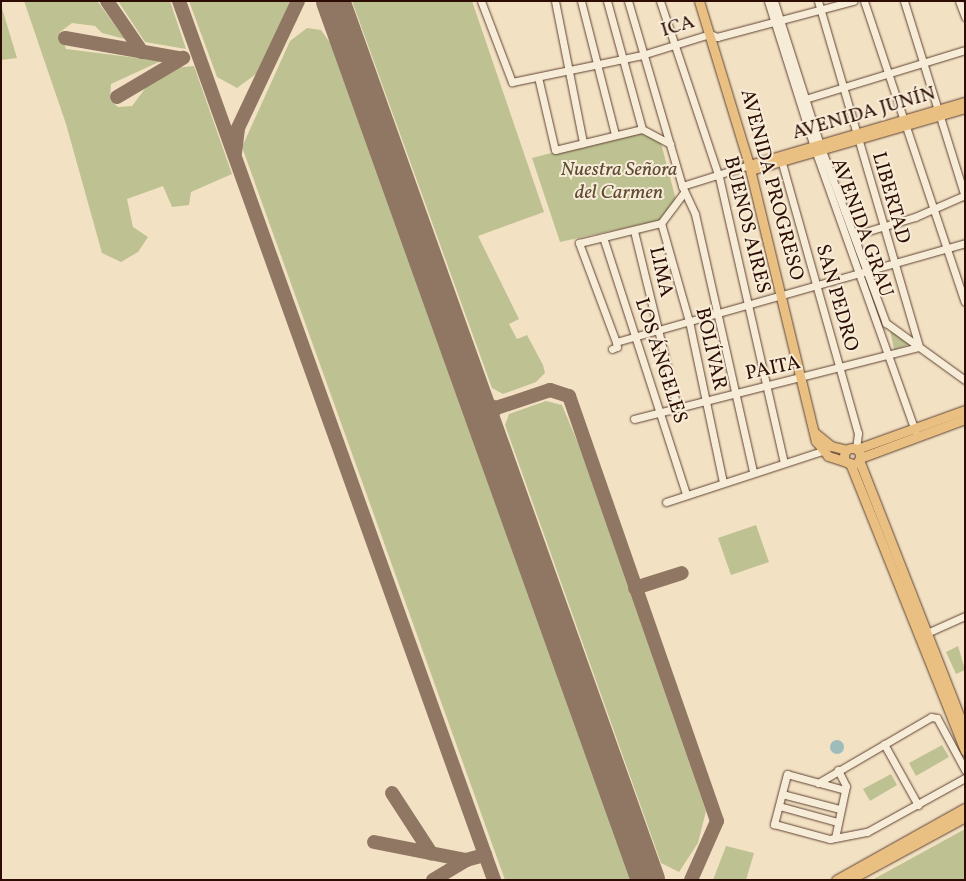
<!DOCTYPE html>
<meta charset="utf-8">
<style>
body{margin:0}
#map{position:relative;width:966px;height:881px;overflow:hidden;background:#f3e1c3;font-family:Vollkorn,serif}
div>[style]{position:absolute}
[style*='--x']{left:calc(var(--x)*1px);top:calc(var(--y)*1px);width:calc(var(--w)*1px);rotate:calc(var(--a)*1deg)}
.green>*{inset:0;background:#bec292}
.water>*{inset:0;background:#9dbcbb}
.round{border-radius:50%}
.taxiway>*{height:14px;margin:-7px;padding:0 7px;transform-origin:7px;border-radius:7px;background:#907763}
.runway>*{height:34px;margin:-17px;padding:0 17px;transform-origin:17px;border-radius:17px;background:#907763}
.roads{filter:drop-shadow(0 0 1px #5e4233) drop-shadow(0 0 1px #5e4233)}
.minor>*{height:7px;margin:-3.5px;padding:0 3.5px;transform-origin:3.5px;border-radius:3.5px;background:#f7ecd8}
.major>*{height:9px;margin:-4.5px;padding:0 4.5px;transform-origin:4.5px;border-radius:4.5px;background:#eac082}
.major>.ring{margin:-4.5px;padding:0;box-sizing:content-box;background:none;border:9px solid #eac082;border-radius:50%}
span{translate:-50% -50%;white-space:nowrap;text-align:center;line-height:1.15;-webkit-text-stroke:4px #f7ecd8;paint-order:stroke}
.street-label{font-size:20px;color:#2d0d03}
.park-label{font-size:20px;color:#604c35;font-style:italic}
.frame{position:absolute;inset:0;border:2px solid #2d0d03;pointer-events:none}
</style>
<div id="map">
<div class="green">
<div style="clip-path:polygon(24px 1px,98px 2px,125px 39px,102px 33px,95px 26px,72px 23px,60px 32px,66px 49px,161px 61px,111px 84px,110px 100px,118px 107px,132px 106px,147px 86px,174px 68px,194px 66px,232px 174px,191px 192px,189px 205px,172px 207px,163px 186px,127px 199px,133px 227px,148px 237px,138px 252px,121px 262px,102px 253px,66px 124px)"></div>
<div style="clip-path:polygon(118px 1px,170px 1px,186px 49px,145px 42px)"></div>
<div style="clip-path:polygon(189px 1px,291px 1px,256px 74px,237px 88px,217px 77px)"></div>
<div style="clip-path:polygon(352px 1px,472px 1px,544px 212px,478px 236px,519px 319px,509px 324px,517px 339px,527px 335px,543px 365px,545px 373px,536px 382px,503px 394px,492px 388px)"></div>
<div style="clip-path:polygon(1px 5px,17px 58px,1px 60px)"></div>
<div style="clip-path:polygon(307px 28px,321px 30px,331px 44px,631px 880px,505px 880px,242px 147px,290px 41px)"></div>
<div style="clip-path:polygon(639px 130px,661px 143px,676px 200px,661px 220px,560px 242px,532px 158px)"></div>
<div style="clip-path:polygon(890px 329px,910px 344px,894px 350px)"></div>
<div style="clip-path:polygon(546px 401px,562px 405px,580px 448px,706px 811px,698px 843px,679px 872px,661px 863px,505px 425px,509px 414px)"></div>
<div style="clip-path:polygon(756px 525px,769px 562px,731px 575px,718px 538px)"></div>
<div style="clip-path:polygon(958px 646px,965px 670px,956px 674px,946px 652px)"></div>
<div style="clip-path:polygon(942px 745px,949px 757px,916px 776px,909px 763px)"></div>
<div style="clip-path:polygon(891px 774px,897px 785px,870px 801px,863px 789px)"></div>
<div style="clip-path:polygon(965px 829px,965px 880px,872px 880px)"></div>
<div style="clip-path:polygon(726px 846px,754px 853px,746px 880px,713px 880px)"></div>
</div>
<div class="water">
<div class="round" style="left:830px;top:740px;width:14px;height:14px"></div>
</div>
<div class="taxiway">
<div style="--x:107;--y:1;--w:62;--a:55.5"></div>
<div style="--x:179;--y:1;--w:934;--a:70.28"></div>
<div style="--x:65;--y:38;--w:116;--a:10"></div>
<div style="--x:117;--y:97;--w:77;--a:-30.6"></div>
<div style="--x:235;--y:153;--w:25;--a:-83"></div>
<div style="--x:238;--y:128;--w:140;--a:-64.7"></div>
<div style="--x:476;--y:400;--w:22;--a:22"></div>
<div style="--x:484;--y:423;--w:19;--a:-51"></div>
<div style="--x:496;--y:408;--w:57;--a:-18.4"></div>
<div style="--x:550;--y:390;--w:20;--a:18"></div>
<div style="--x:569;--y:396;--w:450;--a:70.8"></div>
<div style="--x:717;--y:821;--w:64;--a:113.8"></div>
<div style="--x:635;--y:588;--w:49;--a:-17.7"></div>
<div style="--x:392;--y:793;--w:72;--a:57"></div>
<div style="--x:374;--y:842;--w:94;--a:11.1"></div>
<div style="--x:433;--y:880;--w:39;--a:-31"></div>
<div style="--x:466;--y:860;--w:20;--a:-15"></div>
</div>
<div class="runway">
<div style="--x:333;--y:1;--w:934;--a:70.28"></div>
</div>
<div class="roads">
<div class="minor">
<div style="--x:481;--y:1;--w:87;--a:69.1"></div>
<div style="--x:512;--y:82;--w:133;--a:-11.7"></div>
<div style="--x:642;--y:55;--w:71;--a:-17.2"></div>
<div style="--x:710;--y:34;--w:8;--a:23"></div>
<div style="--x:717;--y:37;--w:141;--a:-14.8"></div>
<div style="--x:555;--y:1;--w:145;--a:78.8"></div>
<div style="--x:581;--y:1;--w:137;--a:75.7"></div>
<div style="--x:607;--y:1;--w:133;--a:74.7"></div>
<div style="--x:628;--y:1;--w:193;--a:73.7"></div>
<div style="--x:682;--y:186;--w:31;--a:65"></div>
<div style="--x:695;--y:214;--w:264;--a:77.3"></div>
<div style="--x:660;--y:1;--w:186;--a:71.5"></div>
<div style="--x:719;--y:177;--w:292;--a:77.2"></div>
<div style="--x:768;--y:1;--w:153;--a:72.5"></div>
<div style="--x:814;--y:147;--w:301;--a:70.4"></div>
<div style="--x:774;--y:1;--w:151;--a:72.3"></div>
<div style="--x:820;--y:145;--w:190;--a:69.7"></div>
<div style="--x:886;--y:323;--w:97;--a:35.8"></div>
<div style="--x:818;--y:1;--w:360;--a:73.7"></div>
<div style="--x:864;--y:1;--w:317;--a:71.5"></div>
<div style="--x:904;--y:1;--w:205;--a:72.7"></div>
<div style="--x:959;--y:1;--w:17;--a:69"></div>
<div style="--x:538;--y:77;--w:75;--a:76.9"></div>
<div style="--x:555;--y:150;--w:89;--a:-13.6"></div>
<div style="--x:642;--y:129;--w:32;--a:28"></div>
<div style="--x:805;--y:99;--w:167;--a:-17"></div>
<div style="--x:780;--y:156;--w:288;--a:74.3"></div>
<div style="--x:858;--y:433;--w:16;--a:97"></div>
<div style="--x:682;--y:186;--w:70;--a:-17.4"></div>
<div style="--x:661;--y:223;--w:102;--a:74.1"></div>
<div style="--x:689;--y:321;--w:165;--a:78.1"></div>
<div style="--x:634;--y:231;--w:182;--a:76.3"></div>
<div style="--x:855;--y:235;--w:63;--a:-16.7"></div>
<div style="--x:915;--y:217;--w:55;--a:-23.7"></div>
<div style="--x:603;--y:237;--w:270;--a:72.1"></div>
<div style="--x:616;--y:342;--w:363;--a:-15.8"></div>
<div style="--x:616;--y:342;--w:106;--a:-110.5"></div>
<div style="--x:579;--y:243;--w:84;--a:-13.7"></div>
<div style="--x:661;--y:223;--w:38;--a:-53"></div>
<div style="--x:612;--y:349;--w:5;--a:-22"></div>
<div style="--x:617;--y:347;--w:5;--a:-101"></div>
<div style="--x:634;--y:419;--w:294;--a:-14.2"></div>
<div style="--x:666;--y:502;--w:164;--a:-18.1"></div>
<div style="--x:927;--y:633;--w:42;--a:-24.1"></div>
<div style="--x:884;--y:744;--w:70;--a:60.9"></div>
<div style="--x:818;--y:783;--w:131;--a:-30.3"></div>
<div style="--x:931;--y:717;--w:6;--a:9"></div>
<div style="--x:937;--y:718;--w:59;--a:61.7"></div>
<div style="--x:845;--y:790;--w:60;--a:-164.6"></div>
<div style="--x:787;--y:774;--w:52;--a:104.6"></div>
<div style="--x:774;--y:824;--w:58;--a:15"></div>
<div style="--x:830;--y:839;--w:38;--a:-11"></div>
<div style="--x:867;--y:832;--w:112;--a:-28.9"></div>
<div style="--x:782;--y:794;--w:60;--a:14.5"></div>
<div style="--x:779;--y:806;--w:60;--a:15.4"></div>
<div style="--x:835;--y:838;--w:53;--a:-78.1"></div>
<div style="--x:846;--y:786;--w:18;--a:-117"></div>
</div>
<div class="major">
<div style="--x:699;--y:1;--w:171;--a:73"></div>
<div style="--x:749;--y:165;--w:284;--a:76.4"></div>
<div style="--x:816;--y:441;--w:19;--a:51"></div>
<div style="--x:828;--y:456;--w:22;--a:18"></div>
<div style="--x:749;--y:165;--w:225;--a:-16.3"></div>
<div style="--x:754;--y:169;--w:220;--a:-16.1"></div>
<div style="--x:815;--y:433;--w:21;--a:39"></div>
<div style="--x:831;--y:446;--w:16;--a:14"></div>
<div class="ring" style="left:844px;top:448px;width:7px;height:7px"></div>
<div style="--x:857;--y:449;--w:115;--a:-19.9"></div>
<div style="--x:860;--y:458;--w:112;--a:-20.4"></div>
<div style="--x:859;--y:460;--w:291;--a:68.6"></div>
<div style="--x:850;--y:463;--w:310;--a:68.2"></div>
<div style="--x:836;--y:880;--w:148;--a:-29.2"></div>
<div style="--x:849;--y:880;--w:132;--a:-28.5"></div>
</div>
</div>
<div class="street-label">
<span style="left:678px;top:27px;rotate:-17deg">ICA</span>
<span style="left:864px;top:114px;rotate:-16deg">AVENIDA JUNÍN</span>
<span style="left:771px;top:185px;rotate:75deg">AVENIDA PROGRESO</span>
<span style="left:890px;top:198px;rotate:74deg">LIBERTAD</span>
<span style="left:746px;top:225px;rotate:76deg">BUENOS AIRES</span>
<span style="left:861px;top:228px;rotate:70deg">AVENIDA GRAU</span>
<span style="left:660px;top:272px;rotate:77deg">LIMA</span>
<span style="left:836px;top:298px;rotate:74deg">SAN PEDRO</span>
<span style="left:710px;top:349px;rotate:77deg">BOLÍVAR</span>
<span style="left:660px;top:361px;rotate:72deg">LOS ÁNGELES</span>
<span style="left:773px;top:369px;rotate:-12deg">PAITA</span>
</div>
<div class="park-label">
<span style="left:619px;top:182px">Nuestra Señora<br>del Carmen</span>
</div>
<div class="frame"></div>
</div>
